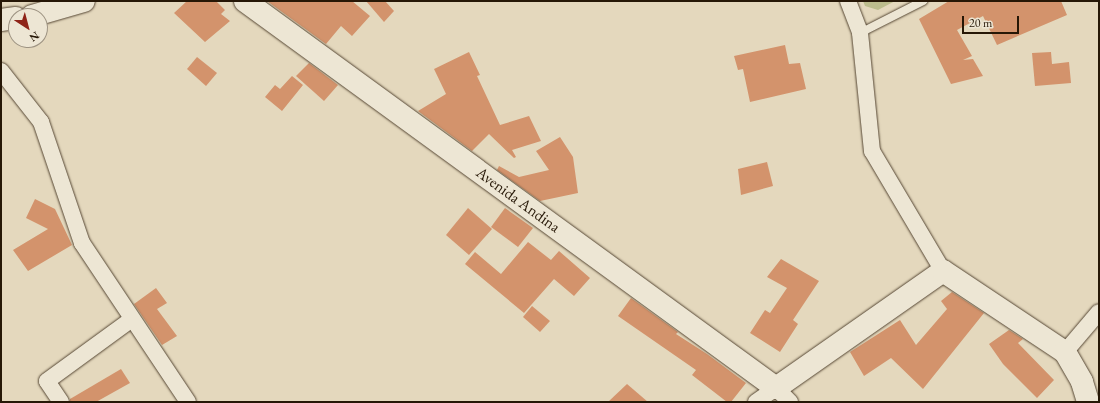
<!DOCTYPE html>
<style>
body{margin:0}
#map{position:relative;width:1100px;height:403px;overflow:hidden;background:#e4d8bd;font-family:"EB Garamond",serif}
div>[style]{position:absolute}
[style*='--x']{left:calc(var(--x)*1px);top:calc(var(--y)*1px);width:calc(var(--w)*1px);rotate:calc(var(--a)*1deg)}
.green>*{inset:0;background:#bcbc8c}
.building>*{inset:0;background:#d3936c}
.roads{filter:drop-shadow(0 0 1px #564734) drop-shadow(0 0 1px #564734)}
.lane>*{height:8px;margin:-4px;padding:0 4px;transform-origin:4px;border-radius:4px;background:#ede6d4}
.street>*{height:16px;margin:-8px;padding:0 8px;transform-origin:8px;border-radius:8px;background:#ede6d4}
.secondary>*{height:22px;margin:-11px;padding:0 11px;transform-origin:11px;border-radius:11px;background:#ede6d4}
span{translate:-50% -50%;white-space:nowrap;text-align:center;line-height:1.15;-webkit-text-stroke:3.5px #ede6d4;paint-order:stroke}
.street-label{font-size:16px;color:#261706}
.frame{position:absolute;inset:0;border:2px solid #261706;pointer-events:none}
.north{position:absolute;left:8px;top:8px;width:40px;height:40px;box-sizing:border-box;background:#ede6d4;border:1px solid #9d9382;border-radius:50%;rotate:144deg;font-size:11px;font-weight:700;line-height:16px;text-align:center;color:#261706}
.north::after{content:'';display:block;margin:auto;width:14px;height:18px;background:#8f2418;clip-path:polygon(50% 0,100% 100%,50% 72%,0 100%)}
.scale{position:absolute;left:962px;top:16px;width:57px;height:18px;box-sizing:border-box;border:2px solid #261706;border-top:0;padding-left:5px;font-size:12px;line-height:14px;white-space:nowrap;color:#261706;-webkit-text-stroke:3px #ede6d4;paint-order:stroke}
</style>
<div id="map">
<div class="green">
<div style="clip-path:polygon(863px 1px,895px 1px,878px 10px,865px 6px)"></div>
</div>
<div class="building">
<div style="clip-path:polygon(187px 1px,216px 1px,225px 10px,221px 14px,230px 21px,205px 42px,174px 13px)"></div>
<div style="clip-path:polygon(267px 1px,352px 1px,370px 16px,352px 36px,341px 26px,326px 44px)"></div>
<div style="clip-path:polygon(366px 1px,385px 1px,394px 11px,384px 22px)"></div>
<div style="clip-path:polygon(949px 1px,1061px 1px,1067px 15px,997px 45px,983px 16px,957px 30px,972px 56px,963px 60px,973px 59px,983px 76px,951px 84px,919px 19px)"></div>
<div style="clip-path:polygon(785px 45px,789px 64px,800px 63px,806px 89px,750px 102px,743px 69px,738px 70px,734px 56px)"></div>
<div style="clip-path:polygon(469px 52px,480px 75px,477px 76px,500px 125px,529px 116px,541px 141px,512px 150px,516px 157px,514px 158px,489px 134px,472px 151px,418px 111px,446px 94px,434px 69px)"></div>
<div style="clip-path:polygon(1051px 52px,1052px 64px,1069px 62px,1071px 83px,1035px 86px,1032px 53px)"></div>
<div style="clip-path:polygon(197px 57px,217px 73px,206px 86px,187px 69px)"></div>
<div style="clip-path:polygon(309px 63px,338px 85px,324px 101px,296px 76px)"></div>
<div style="clip-path:polygon(292px 76px,303px 85px,282px 111px,265px 97px,275px 85px,280px 89px)"></div>
<div style="clip-path:polygon(560px 137px,573px 157px,578px 193px,540px 201px,497px 170px,499px 166px,519px 177px,549px 170px,536px 151px)"></div>
<div style="clip-path:polygon(767px 162px,773px 186px,741px 195px,738px 169px)"></div>
<div style="clip-path:polygon(35px 199px,55px 209px,72px 245px,28px 271px,13px 250px,48px 229px,26px 218px)"></div>
<div style="clip-path:polygon(468px 208px,492px 229px,469px 255px,446px 235px)"></div>
<div style="clip-path:polygon(505px 208px,533px 228px,518px 247px,491px 227px)"></div>
<div style="clip-path:polygon(528px 242px,551px 260px,559px 251px,590px 278px,574px 296px,554px 279px,524px 313px,465px 264px,475px 252px,501px 274px)"></div>
<div style="clip-path:polygon(781px 259px,819px 281px,793px 320px,798px 324px,780px 352px,750px 333px,765px 310px,770px 313px,787px 288px,767px 277px)"></div>
<div style="clip-path:polygon(156px 288px,167px 303px,157px 309px,177px 336px,162px 345px,134px 304px)"></div>
<div style="clip-path:polygon(952px 292px,984px 313px,923px 389px,891px 358px,864px 376px,850px 352px,900px 320px,916px 345px,947px 309px,941px 301px)"></div>
<div style="clip-path:polygon(631px 298px,678px 332px,676px 334px,707px 354px,746px 383px,731px 402px,727px 402px,692px 375px,696px 370px,618px 316px)"></div>
<div style="clip-path:polygon(532px 306px,550px 321px,540px 332px,523px 317px)"></div>
<div style="clip-path:polygon(1009px 330px,1023px 339px,1018px 343px,1054px 380px,1037px 398px,1003px 364px,989px 344px)"></div>
<div style="clip-path:polygon(121px 369px,130px 383px,96px 402px,70px 402px,70px 399px)"></div>
<div style="clip-path:polygon(627px 384px,648px 402px,608px 402px)"></div>
</div>
<div class="roads">
<div class="lane">
<div style="--x:860;--y:33;--w:71;--a:-26.9"></div>
</div>
<div class="street">
<div style="--x:848;--y:1;--w:34;--a:69"></div>
<div style="--x:860;--y:33;--w:119;--a:84.2"></div>
<div style="--x:872;--y:151;--w:139;--a:59.4"></div>
<div style="--x:1;--y:71;--w:65;--a:51.9"></div>
<div style="--x:41;--y:122;--w:128;--a:71.3"></div>
<div style="--x:82;--y:243;--w:191;--a:56.3"></div>
<div style="--x:1065;--y:352;--w:52;--a:-49.6"></div>
<div style="--x:61;--y:402;--w:25;--a:-124"></div>
<div style="--x:47;--y:381;--w:105;--a:-36.1"></div>
<div style="--x:756;--y:402;--w:24;--a:-35"></div>
<div style="--x:776;--y:388;--w:20;--a:45"></div>
</div>
<div class="secondary">
<div style="--x:245;--y:1;--w:657;--a:36.09"></div>
<div style="--x:776;--y:388;--w:204;--a:-35"></div>
<div style="--x:943;--y:271;--w:146;--a:33.6"></div>
<div style="--x:1065;--y:352;--w:34;--a:60"></div>
<div style="--x:1082;--y:382;--w:21;--a:73"></div>
<div style="--x:32;--y:16;--w:54;--a:-16.1"></div>
<div style="--x:1;--y:20;--w:15;--a:-8"></div>
</div>
</div>
<div class="street-label">
<span style="left:518px;top:200px;rotate:36deg">Avenida Andina</span>
</div>
<div class="frame"></div>
<div class="north">N</div>
<div class="scale">20 m</div>
</div>
